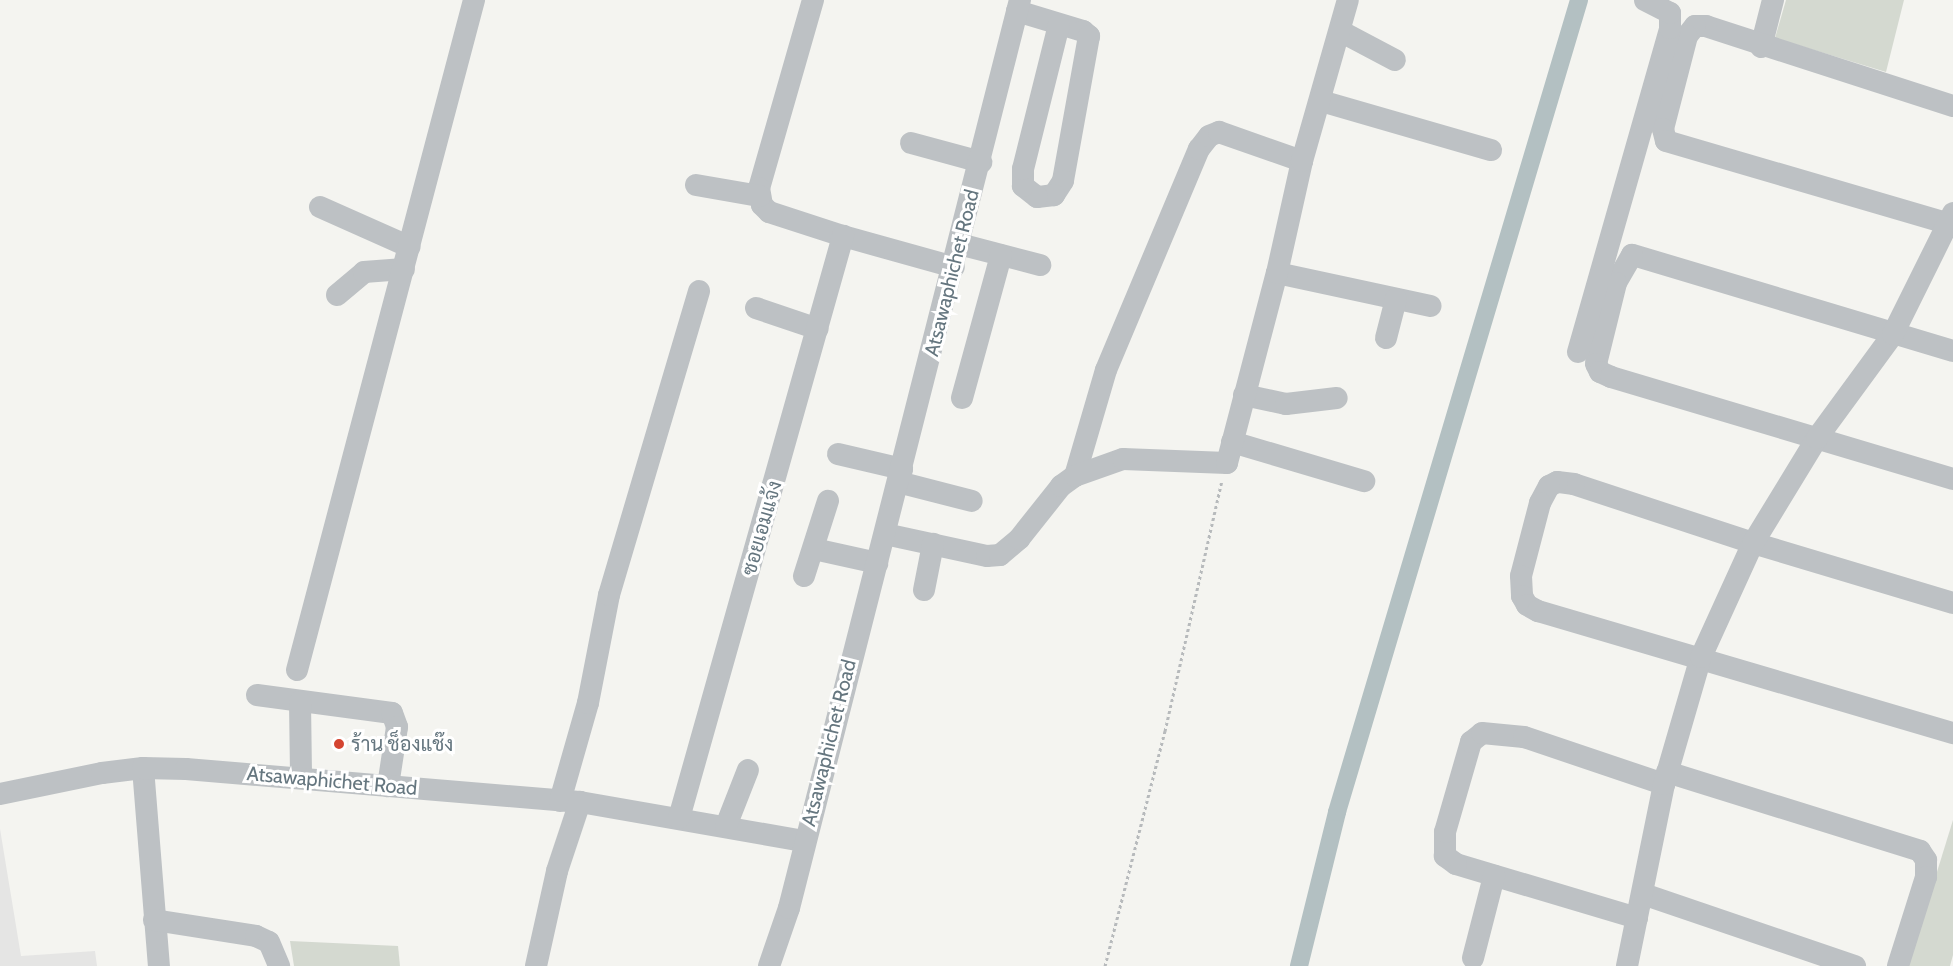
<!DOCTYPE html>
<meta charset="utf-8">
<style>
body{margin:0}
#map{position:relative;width:1953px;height:966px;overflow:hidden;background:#f4f4f0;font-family:Cabin,Sarabun,sans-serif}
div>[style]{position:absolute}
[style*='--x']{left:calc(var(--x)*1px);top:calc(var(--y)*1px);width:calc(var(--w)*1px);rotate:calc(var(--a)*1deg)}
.built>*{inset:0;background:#e5e5e4}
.green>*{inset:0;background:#d4d9d0}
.canal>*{height:18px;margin:-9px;padding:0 9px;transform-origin:9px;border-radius:9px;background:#b3c0c2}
.path>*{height:3px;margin-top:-1.5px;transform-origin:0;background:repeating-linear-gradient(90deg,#b7babc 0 3px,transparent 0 6px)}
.minor>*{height:22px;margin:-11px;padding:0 11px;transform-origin:11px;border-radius:11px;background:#bdc1c4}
.dots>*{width:16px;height:16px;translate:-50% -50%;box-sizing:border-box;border:3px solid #fff;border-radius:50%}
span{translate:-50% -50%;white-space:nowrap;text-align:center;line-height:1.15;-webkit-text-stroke:6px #fff;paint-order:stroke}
.street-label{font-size:20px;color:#65767f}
.poi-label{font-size:20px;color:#65767f}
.left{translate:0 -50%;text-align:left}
</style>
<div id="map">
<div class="built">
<div style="clip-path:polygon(0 829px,21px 956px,95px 951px,97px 966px,0 966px)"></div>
</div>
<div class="green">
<div style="clip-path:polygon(1786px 0,1904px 0,1886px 72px,1775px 38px)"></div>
<div style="clip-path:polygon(1953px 820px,1953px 955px,1950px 966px,1908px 966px)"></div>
<div style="clip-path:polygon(290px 941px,398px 946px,400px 966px,294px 966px)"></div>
</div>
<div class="canal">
<div style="--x:1299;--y:966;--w:159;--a:-76.1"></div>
<div style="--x:1337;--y:812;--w:847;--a:-73.4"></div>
</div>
<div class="path">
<div style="--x:1105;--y:966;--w:243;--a:-75.7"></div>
<div style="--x:1165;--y:731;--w:256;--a:-77.2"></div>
</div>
<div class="minor">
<div style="--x:813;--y:0;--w:196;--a:106"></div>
<div style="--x:759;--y:188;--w:17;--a:80"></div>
<div style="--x:762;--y:205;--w:10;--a:45"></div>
<div style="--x:769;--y:212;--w:78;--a:18"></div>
<div style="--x:843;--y:236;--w:115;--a:15.6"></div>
<div style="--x:1017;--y:11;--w:69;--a:16.9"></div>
<div style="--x:1083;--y:31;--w:8;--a:40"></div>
<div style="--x:1089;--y:36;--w:147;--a:100.2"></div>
<div style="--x:1063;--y:181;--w:17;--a:123"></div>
<div style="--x:1054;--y:195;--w:17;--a:173"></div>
<div style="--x:1037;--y:197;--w:18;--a:-142"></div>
<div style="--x:1023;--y:186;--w:17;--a:-90"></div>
<div style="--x:1023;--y:169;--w:148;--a:-76"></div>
<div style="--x:1340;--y:31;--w:62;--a:27.8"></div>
<div style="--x:1761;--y:47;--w:49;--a:-75.7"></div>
<div style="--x:1321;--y:101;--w:177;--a:16.1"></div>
<div style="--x:1953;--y:106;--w:260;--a:-162.1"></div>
<div style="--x:1706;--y:26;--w:11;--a:180"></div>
<div style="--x:1695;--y:26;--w:13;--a:129"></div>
<div style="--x:1687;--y:36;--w:96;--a:104.5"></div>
<div style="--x:1663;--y:129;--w:12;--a:76"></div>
<div style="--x:1666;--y:141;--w:299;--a:16.3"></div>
<div style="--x:911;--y:143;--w:73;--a:15.2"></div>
<div style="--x:696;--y:185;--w:65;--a:9.8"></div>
<div style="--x:320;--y:207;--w:98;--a:24"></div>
<div style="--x:959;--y:244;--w:84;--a:14.5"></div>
<div style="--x:1277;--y:273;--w:157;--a:12.1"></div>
<div style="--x:337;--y:295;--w:35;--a:-40"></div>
<div style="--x:364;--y:272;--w:40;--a:-4.3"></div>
<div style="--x:756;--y:308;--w:65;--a:18.7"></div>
<div style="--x:1386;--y:338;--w:40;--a:-75.6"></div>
<div style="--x:1953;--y:351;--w:335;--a:-163.3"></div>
<div style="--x:1632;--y:255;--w:32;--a:120"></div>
<div style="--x:1616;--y:283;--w:83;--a:103.9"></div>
<div style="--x:1596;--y:364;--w:9;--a:63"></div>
<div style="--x:1600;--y:372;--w:12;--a:24"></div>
<div style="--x:1611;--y:377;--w:357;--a:16.6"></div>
<div style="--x:1578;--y:352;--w:337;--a:-74.1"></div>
<div style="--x:1670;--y:28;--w:15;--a:-90"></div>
<div style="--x:1670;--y:13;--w:28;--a:-153"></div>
<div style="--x:1244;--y:395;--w:43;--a:12.1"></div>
<div style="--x:1286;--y:404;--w:51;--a:-6.7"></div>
<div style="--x:962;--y:398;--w:148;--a:-74.7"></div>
<div style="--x:1232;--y:442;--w:138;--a:16.5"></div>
<div style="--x:838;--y:454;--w:66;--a:13.2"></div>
<div style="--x:1075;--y:476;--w:110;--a:-73.7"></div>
<div style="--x:1106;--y:370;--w:240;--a:-67.2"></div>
<div style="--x:1199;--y:149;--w:16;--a:-52"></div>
<div style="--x:1209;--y:136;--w:11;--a:-22"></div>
<div style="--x:1219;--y:132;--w:88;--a:19.3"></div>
<div style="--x:898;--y:482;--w:76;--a:14.4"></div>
<div style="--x:885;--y:534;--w:104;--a:12.2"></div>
<div style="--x:987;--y:556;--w:13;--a:-4"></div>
<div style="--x:1000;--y:555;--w:25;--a:-40"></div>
<div style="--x:1019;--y:539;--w:68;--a:-51.6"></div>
<div style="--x:1061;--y:486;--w:17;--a:-36"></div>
<div style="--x:1075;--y:476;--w:51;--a:-19.5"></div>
<div style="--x:1123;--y:459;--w:104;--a:2.2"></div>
<div style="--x:1227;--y:463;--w:196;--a:-75.3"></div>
<div style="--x:1277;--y:273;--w:115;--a:-77.4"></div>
<div style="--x:1302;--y:161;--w:167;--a:-74.1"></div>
<div style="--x:814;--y:549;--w:65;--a:12.5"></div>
<div style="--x:804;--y:576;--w:79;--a:-72.3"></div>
<div style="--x:924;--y:590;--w:47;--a:-78.9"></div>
<div style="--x:1953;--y:603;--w:209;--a:-163.3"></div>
<div style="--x:1753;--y:543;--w:188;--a:-161.8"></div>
<div style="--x:1574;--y:484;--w:17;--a:-173"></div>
<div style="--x:1557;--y:482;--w:9;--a:153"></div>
<div style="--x:1549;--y:486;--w:19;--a:118"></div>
<div style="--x:1540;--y:503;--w:75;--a:104.6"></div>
<div style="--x:1521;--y:576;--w:20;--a:87"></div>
<div style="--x:1522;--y:596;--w:10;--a:61"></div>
<div style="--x:1527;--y:605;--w:13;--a:29"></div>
<div style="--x:1538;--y:611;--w:433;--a:16.4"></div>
<div style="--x:297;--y:670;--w:693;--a:-75.2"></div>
<div style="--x:257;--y:695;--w:136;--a:7.6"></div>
<div style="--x:392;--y:713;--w:15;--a:70"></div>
<div style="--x:397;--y:727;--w:60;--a:98.7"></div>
<div style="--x:300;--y:702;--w:75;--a:89.2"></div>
<div style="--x:143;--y:768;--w:199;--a:85.4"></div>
<div style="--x:1667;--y:772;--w:265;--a:17.3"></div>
<div style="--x:1920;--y:851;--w:11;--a:56"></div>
<div style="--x:1926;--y:860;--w:17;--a:90"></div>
<div style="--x:1926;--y:877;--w:93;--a:107.5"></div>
<div style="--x:0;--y:794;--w:104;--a:-11.6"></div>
<div style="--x:102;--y:773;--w:41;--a:-7"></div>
<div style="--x:143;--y:768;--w:43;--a:1.3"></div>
<div style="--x:186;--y:769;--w:395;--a:4.8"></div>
<div style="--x:580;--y:802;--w:226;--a:9.9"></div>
<div style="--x:560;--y:801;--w:102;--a:-74.1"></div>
<div style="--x:588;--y:703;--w:110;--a:-79"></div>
<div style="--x:609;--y:595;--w:317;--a:-73.5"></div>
<div style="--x:679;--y:818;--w:605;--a:-74.26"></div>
<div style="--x:726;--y:826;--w:60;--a:-68.6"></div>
<div style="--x:1643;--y:894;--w:224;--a:18.8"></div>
<div style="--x:1637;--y:918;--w:189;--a:-163.4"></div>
<div style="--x:1456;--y:864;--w:14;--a:-144"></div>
<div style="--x:1445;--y:856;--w:24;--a:-90"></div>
<div style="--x:1445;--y:832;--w:94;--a:-73.9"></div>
<div style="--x:1471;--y:742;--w:14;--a:-39"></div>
<div style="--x:1482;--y:733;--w:42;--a:5.4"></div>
<div style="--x:1524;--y:737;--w:148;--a:18.6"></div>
<div style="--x:154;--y:920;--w:103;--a:8.9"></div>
<div style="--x:256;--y:936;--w:14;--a:25"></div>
<div style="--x:269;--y:942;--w:26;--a:67"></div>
<div style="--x:1473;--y:958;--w:85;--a:-75.6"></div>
<div style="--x:536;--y:966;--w:97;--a:-77.5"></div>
<div style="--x:557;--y:871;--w:73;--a:-71.6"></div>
<div style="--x:769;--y:966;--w:61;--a:-71"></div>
<div style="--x:789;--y:908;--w:937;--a:-75.73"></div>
<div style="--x:1627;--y:966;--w:186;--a:-78.5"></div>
<div style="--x:1664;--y:784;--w:132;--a:-73.8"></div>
<div style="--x:1701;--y:657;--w:125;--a:-65.5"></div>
<div style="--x:1753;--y:543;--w:123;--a:-58.6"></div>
<div style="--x:1817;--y:438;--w:129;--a:-53.8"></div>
<div style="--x:1893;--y:334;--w:135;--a:-63.6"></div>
</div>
<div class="dots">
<div style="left:339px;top:744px;background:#d44531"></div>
</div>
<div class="street-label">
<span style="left:952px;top:273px;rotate:-76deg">Atsawaphichet Road</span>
<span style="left:762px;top:528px;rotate:-74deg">ซอยเอมแจ้ง</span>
<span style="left:829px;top:743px;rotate:-76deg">Atsawaphichet Road</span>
<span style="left:332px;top:781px;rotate:5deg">Atsawaphichet Road</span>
</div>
<div class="poi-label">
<span class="left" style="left:351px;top:744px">ร้าน ช็องแช๊ง</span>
</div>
</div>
